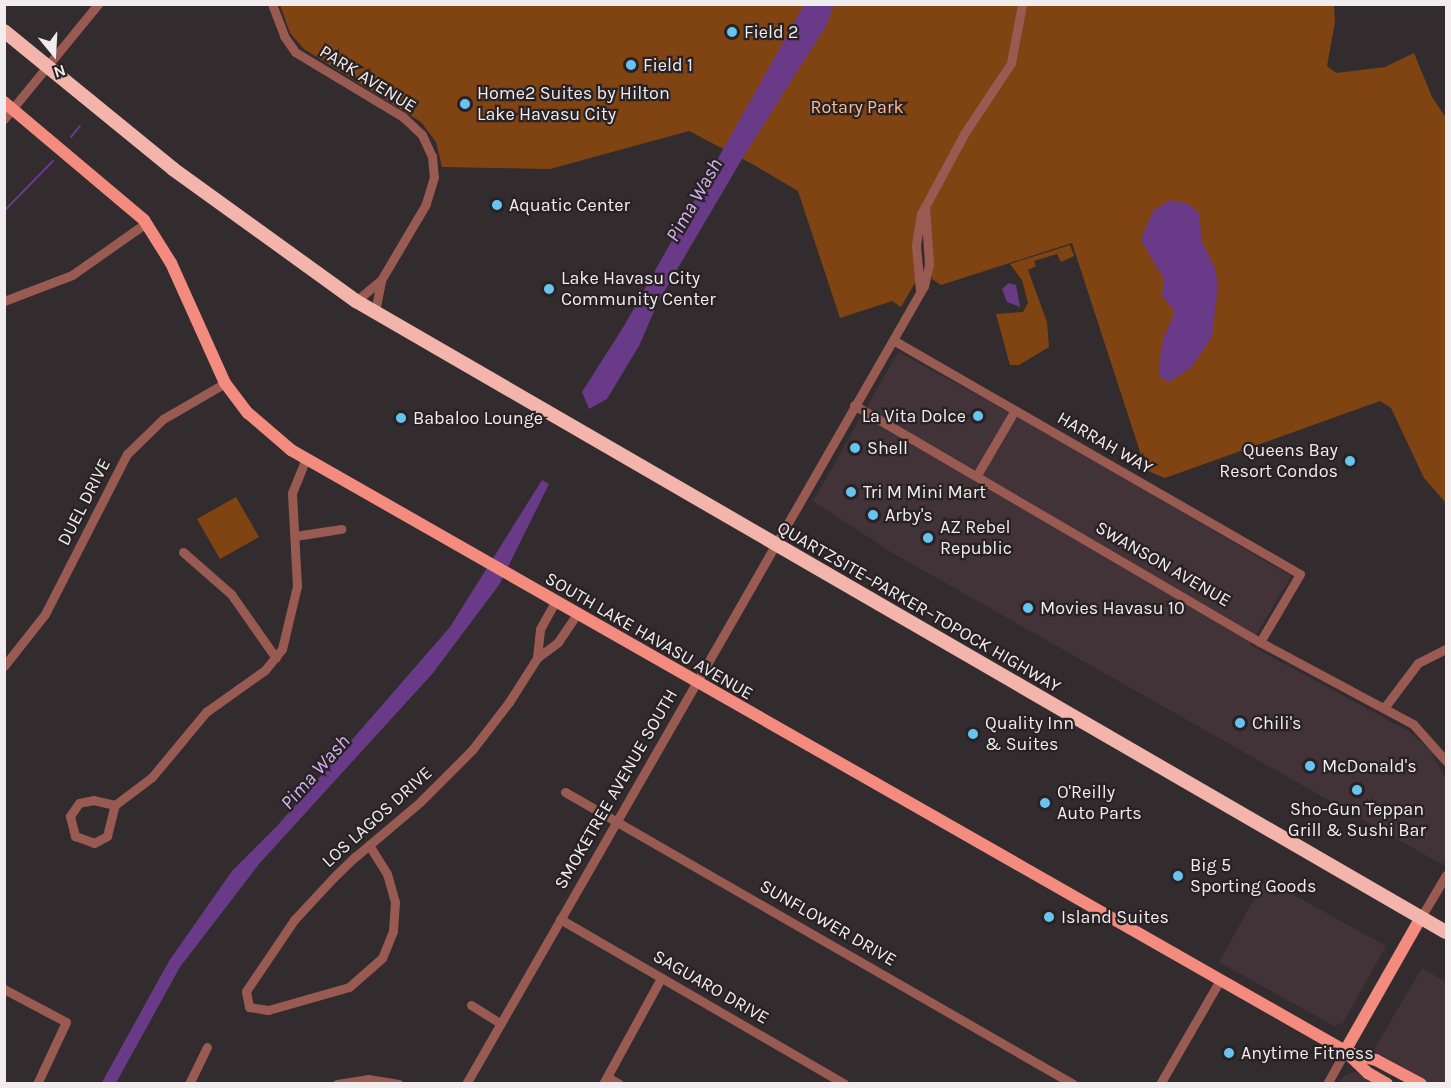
<!DOCTYPE html>
<meta charset="utf-8">
<style>
body{margin:0}
#map{position:relative;width:1451px;height:1088px;overflow:hidden;background:#332c2e;font-family:Karla,sans-serif}
div>[style]{position:absolute}
[style*='--x']{left:calc(var(--x)*1px);top:calc(var(--y)*1px);width:calc(var(--w)*1px);rotate:calc(var(--a)*1deg)}
.built>*{inset:0;background:#413337}
.green>*{inset:0;background:#804312}
.water>*{inset:0;background:#683a88}
.stream>*{height:2px;margin:-1px;padding:0 1px;transform-origin:1px;border-radius:1px;background:#683a88}
.minor>*{height:9px;margin:-4.5px;padding:0 4.5px;transform-origin:4.5px;border-radius:4.5px;background:#995a52}
.major>*{height:12px;margin:-6px;padding:0 6px;transform-origin:6px;border-radius:6px;background:#f38b7f}
.highway>*{height:14px;margin:-7px;padding:0 7px;transform-origin:7px;border-radius:7px;background:#f3b4ab}
.dots>*{width:16px;height:16px;translate:-50% -50%;box-sizing:border-box;border:3px solid #292224;border-radius:50%}
span{translate:-50% -50%;white-space:nowrap;text-align:center;line-height:1.15;-webkit-text-stroke:4.5px #292224;paint-order:stroke}
.poi-label{font-size:18px;color:#f1eced}
.left{translate:0 -50%;text-align:left}
.right{translate:-100% -50%;text-align:right}
.street-label{font-size:18px;color:#f1eced}
.park-label{font-size:18px;color:#fdbb90}
.water-label{font-size:20px;color:#d4b1f1;font-style:italic}
.frame{position:absolute;inset:0;border:6px solid #f1eced;pointer-events:none}
.north{position:absolute;left:24px;top:24px;width:60px;height:60px;-webkit-text-stroke:4px #292224;paint-order:stroke;rotate:162deg;font-size:16px;font-weight:700;line-height:24px;text-align:center;color:#f1eced}
.north::after{content:'';display:block;margin:auto;width:21px;height:27px;background:#f1eced;clip-path:polygon(50% 0,100% 100%,50% 72%,0 100%)}
</style>
<div id="map">
<div class="built">
<div style="clip-path:polygon(898px 352px,1029px 423px,1291px 576px,1250px 645px,1408px 731px,1429px 749px,1446px 779px,1446px 857px,1443px 865px,891px 552px,813px 501px)"></div>
<div style="clip-path:polygon(1265px 879px,1386px 946px,1343px 1023px,1334px 1026px,1219px 962px)"></div>
<div style="clip-path:polygon(1422px 968px,1446px 982px,1446px 1083px,1430px 1083px,1373px 1051px)"></div>
<div style="clip-path:polygon(1354px 1072px,1358px 1073px,1377px 1083px,1338px 1084px,1344px 1076px)"></div>
</div>
<div class="green">
<div style="clip-path:polygon(280px 5px,1019px 5px,1011px 55px,926px 197px,916px 281px,901px 307px,892px 301px,840px 318px,798px 191px,754px 165px,689px 131px,550px 169px,442px 167px,436px 142px,421px 122px,304px 49px,290px 33px)"></div>
<div style="clip-path:polygon(1025px 5px,1334px 5px,1335px 22px,1327px 66px,1336px 73px,1385px 67px,1414px 53px,1432px 97px,1446px 118px,1446px 503px,1424px 478px,1391px 408px,1380px 401px,1165px 478px,1155px 474px,1146px 470px,1072px 243px,941px 285px,932px 279px,929px 208px,946px 172px,1014px 65px)"></div>
<div style="clip-path:polygon(1070px 245px,1074px 256px,1061px 262px,1057px 254px,1034px 261px,1036px 266px,1028px 270px,1047px 322px,1049px 347px,1019px 365px,1010px 365px,996px 314px,1023px 312px,1028px 303px,1022px 280px,1010px 264px)"></div>
<div style="clip-path:polygon(236px 497px,259px 537px,220px 559px,197px 519px)"></div>
</div>
<div class="water">
<div style="clip-path:polygon(804px 5px,834px 5px,826px 26px,742px 159px,658px 302px,639px 346px,607px 399px,589px 409px,582px 392px,624px 326px)"></div>
<div style="clip-path:polygon(1170px 200px,1188px 204px,1199px 213px,1202px 242px,1215px 268px,1218px 286px,1212px 337px,1191px 368px,1169px 382px,1160px 377px,1160px 357px,1163px 339px,1175px 312px,1162px 296px,1164px 279px,1141px 240px,1153px 211px)"></div>
<div style="clip-path:polygon(1009px 283px,1016px 285px,1020px 307px,1007px 302px,1002px 289px)"></div>
<div style="clip-path:polygon(542px 480px,549px 484px,499px 585px,433px 673px,259px 864px,180px 967px,116px 1083px,101px 1084px,169px 961px,232px 871px,278px 825px,450px 627px)"></div>
</div>
<div class="stream">
<div style="--x:71;--y:137;--w:14;--a:-51"></div>
<div style="--x:4;--y:211;--w:70;--a:-45.6"></div>
</div>
<div class="minor">
<div style="--x:272;--y:4;--w:34;--a:69"></div>
<div style="--x:284;--y:36;--w:19;--a:55"></div>
<div style="--x:295;--y:52;--w:126;--a:31"></div>
<div style="--x:403;--y:117;--w:26;--a:43"></div>
<div style="--x:422;--y:135;--w:23;--a:65"></div>
<div style="--x:432;--y:156;--w:21;--a:85"></div>
<div style="--x:434;--y:177;--w:28;--a:107"></div>
<div style="--x:426;--y:204;--w:88;--a:120.6"></div>
<div style="--x:381;--y:280;--w:33;--a:140"></div>
<div style="--x:4;--y:119;--w:149;--a:-50.7"></div>
<div style="--x:920;--y:290;--w:45;--a:-95.1"></div>
<div style="--x:916;--y:245;--w:31;--a:-81"></div>
<div style="--x:921;--y:214;--w:91;--a:-61.7"></div>
<div style="--x:964;--y:134;--w:85;--a:-56.5"></div>
<div style="--x:1011;--y:63;--w:60;--a:-79.4"></div>
<div style="--x:4;--y:301;--w:73;--a:-20.9"></div>
<div style="--x:72;--y:275;--w:90;--a:-35.1"></div>
<div style="--x:375;--y:312;--w:33;--a:-79"></div>
<div style="--x:893;--y:340;--w:469;--a:29.9"></div>
<div style="--x:1300;--y:574;--w:79;--a:120.5"></div>
<div style="--x:854;--y:405;--w:470;--a:30.3"></div>
<div style="--x:1260;--y:642;--w:174;--a:28.2"></div>
<div style="--x:1413;--y:724;--w:50;--a:48.3"></div>
<div style="--x:977;--y:475;--w:75;--a:-59.7"></div>
<div style="--x:295;--y:536;--w:47;--a:-8.7"></div>
<div style="--x:183;--y:552;--w:64;--a:41.2"></div>
<div style="--x:231;--y:594;--w:78;--a:54.9"></div>
<div style="--x:537;--y:658;--w:29;--a:-84"></div>
<div style="--x:540;--y:629;--w:31;--a:-61"></div>
<div style="--x:4;--y:666;--w:66;--a:-51.7"></div>
<div style="--x:45;--y:614;--w:180;--a:-62.9"></div>
<div style="--x:127;--y:454;--w:50;--a:-44.2"></div>
<div style="--x:163;--y:419;--w:72;--a:-30.1"></div>
<div style="--x:1384;--y:708;--w:56;--a:-52.9"></div>
<div style="--x:1418;--y:663;--w:31;--a:-27"></div>
<div style="--x:565;--y:792;--w:586;--a:29.89"></div>
<div style="--x:115;--y:805;--w:22;--a:-167"></div>
<div style="--x:94;--y:800;--w:15;--a:169"></div>
<div style="--x:79;--y:803;--w:16;--a:125"></div>
<div style="--x:70;--y:816;--w:21;--a:76"></div>
<div style="--x:75;--y:836;--w:20;--a:20"></div>
<div style="--x:94;--y:843;--w:15;--a:-28"></div>
<div style="--x:107;--y:836;--w:32;--a:-76"></div>
<div style="--x:115;--y:805;--w:46;--a:-37.1"></div>
<div style="--x:152;--y:777;--w:85;--a:-50.3"></div>
<div style="--x:206;--y:712;--w:72;--a:-35.4"></div>
<div style="--x:265;--y:670;--w:27;--a:-51"></div>
<div style="--x:282;--y:649;--w:65;--a:-76.6"></div>
<div style="--x:297;--y:586;--w:93;--a:-93.1"></div>
<div style="--x:292;--y:493;--w:35;--a:-68"></div>
<div style="--x:369;--y:845;--w:34;--a:58"></div>
<div style="--x:387;--y:874;--w:29;--a:74"></div>
<div style="--x:395;--y:902;--w:29;--a:94"></div>
<div style="--x:393;--y:931;--w:29;--a:112"></div>
<div style="--x:382;--y:958;--w:44;--a:138.7"></div>
<div style="--x:349;--y:987;--w:84;--a:164.1"></div>
<div style="--x:268;--y:1010;--w:19;--a:-171"></div>
<div style="--x:249;--y:1007;--w:16;--a:-101"></div>
<div style="--x:246;--y:991;--w:86;--a:-55.9"></div>
<div style="--x:294;--y:920;--w:59;--a:-47.1"></div>
<div style="--x:334;--y:877;--w:29;--a:-44"></div>
<div style="--x:355;--y:857;--w:85;--a:-40.2"></div>
<div style="--x:420;--y:802;--w:74;--a:-45"></div>
<div style="--x:472;--y:750;--w:61;--a:-52.4"></div>
<div style="--x:509;--y:702;--w:52;--a:-57.5"></div>
<div style="--x:537;--y:658;--w:26;--a:-37"></div>
<div style="--x:558;--y:642;--w:32;--a:-56"></div>
<div style="--x:1421;--y:917;--w:49;--a:-59.2"></div>
<div style="--x:560;--y:919;--w:329;--a:30.1"></div>
<div style="--x:4;--y:989;--w:70;--a:28"></div>
<div style="--x:66;--y:1022;--w:68;--a:115.1"></div>
<div style="--x:471;--y:1005;--w:34;--a:32"></div>
<div style="--x:607;--y:1077;--w:14;--a:30"></div>
<div style="--x:189;--y:1084;--w:41;--a:-64.1"></div>
<div style="--x:337;--y:1084;--w:31;--a:-9"></div>
<div style="--x:368;--y:1079;--w:31;--a:9"></div>
<div style="--x:466;--y:1084;--w:920;--a:-60.15"></div>
<div style="--x:924;--y:286;--w:23;--a:-77"></div>
<div style="--x:929;--y:264;--w:58;--a:-93.9"></div>
<div style="--x:603;--y:1084;--w:121;--a:-61.3"></div>
<div style="--x:1160;--y:1084;--w:118;--a:-60"></div>
<div style="--x:1327;--y:1084;--w:38;--a:-61"></div>
</div>
<div class="major">
<div style="--x:4;--y:102;--w:183;--a:40.1"></div>
<div style="--x:144;--y:220;--w:51;--a:57.9"></div>
<div style="--x:171;--y:263;--w:132;--a:65.8"></div>
<div style="--x:225;--y:383;--w:38;--a:53"></div>
<div style="--x:248;--y:413;--w:57;--a:40.7"></div>
<div style="--x:291;--y:450;--w:1213;--a:29.69"></div>
<div style="--x:1345;--y:1051;--w:32;--a:44"></div>
<div style="--x:1368;--y:1073;--w:22;--a:30"></div>
<div style="--x:1345;--y:1051;--w:154;--a:-60.4"></div>
<div style="--x:1346;--y:1052;--w:31;--a:15"></div>
<div style="--x:1376;--y:1060;--w:51;--a:28.1"></div>
</div>
<div class="highway">
<div style="--x:4;--y:31;--w:218;--a:39.2"></div>
<div style="--x:173;--y:169;--w:226;--a:35.8"></div>
<div style="--x:356;--y:301;--w:1259;--a:30.07"></div>
</div>
<div class="dots">
<div style="left:732px;top:32px;background:#67c4ef"></div>
<div style="left:631px;top:65px;background:#67c4ef"></div>
<div style="left:465px;top:104px;background:#67c4ef"></div>
<div style="left:497px;top:205px;background:#67c4ef"></div>
<div style="left:549px;top:289px;background:#67c4ef"></div>
<div style="left:978px;top:416px;background:#67c4ef"></div>
<div style="left:401px;top:418px;background:#67c4ef"></div>
<div style="left:855px;top:448px;background:#67c4ef"></div>
<div style="left:1350px;top:461px;background:#67c4ef"></div>
<div style="left:851px;top:492px;background:#67c4ef"></div>
<div style="left:873px;top:515px;background:#67c4ef"></div>
<div style="left:928px;top:538px;background:#67c4ef"></div>
<div style="left:1028px;top:608px;background:#67c4ef"></div>
<div style="left:1240px;top:723px;background:#67c4ef"></div>
<div style="left:973px;top:734px;background:#67c4ef"></div>
<div style="left:1310px;top:766px;background:#67c4ef"></div>
<div style="left:1357px;top:790px;background:#67c4ef"></div>
<div style="left:1045px;top:803px;background:#67c4ef"></div>
<div style="left:1178px;top:876px;background:#67c4ef"></div>
<div style="left:1049px;top:917px;background:#67c4ef"></div>
<div style="left:1229px;top:1053px;background:#67c4ef"></div>
</div>
<div class="poi-label">
<span class="left" style="left:744px;top:32px">Field 2</span>
<span class="left" style="left:643px;top:65px">Field 1</span>
<span class="left" style="left:477px;top:104px">Home2 Suites by Hilton<br>Lake Havasu City</span>
<span class="left" style="left:509px;top:205px">Aquatic Center</span>
<span class="left" style="left:561px;top:289px">Lake Havasu City<br>Community Center</span>
<span class="right" style="left:966px;top:416px">La Vita Dolce</span>
<span class="left" style="left:413px;top:418px">Babaloo Lounge</span>
<span class="left" style="left:867px;top:448px">Shell</span>
<span class="right" style="left:1338px;top:461px">Queens Bay<br>Resort Condos</span>
<span class="left" style="left:863px;top:492px">Tri M Mini Mart</span>
<span class="left" style="left:885px;top:515px">Arby's</span>
<span class="left" style="left:940px;top:538px">AZ Rebel<br>Republic</span>
<span class="left" style="left:1040px;top:608px">Movies Havasu 10</span>
<span class="left" style="left:1252px;top:723px">Chili's</span>
<span class="left" style="left:985px;top:734px">Quality Inn<br>&amp; Suites</span>
<span class="left" style="left:1322px;top:766px">McDonald's</span>
<span class="left" style="left:1057px;top:803px">O'Reilly<br>Auto Parts</span>
<span style="left:1357px;top:820px">Sho-Gun Teppan<br>Grill &amp; Sushi Bar</span>
<span class="left" style="left:1190px;top:876px">Big 5<br>Sporting Goods</span>
<span class="left" style="left:1061px;top:917px">Island Suites</span>
<span class="left" style="left:1241px;top:1053px">Anytime Fitness</span>
</div>
<div class="street-label">
<span style="left:368px;top:79px;rotate:32deg">PARK AVENUE</span>
<span style="left:1105px;top:443px;rotate:30deg">HARRAH WAY</span>
<span style="left:84px;top:502px;rotate:-63deg">DUEL DRIVE</span>
<span style="left:1163px;top:564px;rotate:30deg">SWANSON AVENUE</span>
<span style="left:919px;top:607px;rotate:30deg">QUARTZSITE–PARKER–TOPOCK HIGHWAY</span>
<span style="left:649px;top:636px;rotate:30deg">SOUTH LAKE HAVASU AVENUE</span>
<span style="left:616px;top:789px;rotate:-60deg">SMOKETREE AVENUE SOUTH</span>
<span style="left:377px;top:817px;rotate:-42deg">LOS LAGOS DRIVE</span>
<span style="left:828px;top:923px;rotate:30deg">SUNFLOWER DRIVE</span>
<span style="left:711px;top:987px;rotate:30deg">SAGUARO DRIVE</span>
</div>
<div class="park-label">
<span style="left:857px;top:107px">Rotary Park</span>
</div>
<div class="water-label">
<span style="left:694px;top:200px;rotate:-60deg">Pima Wash</span>
<span style="left:315px;top:772px;rotate:-48deg">Pima Wash</span>
</div>
<div class="frame"></div>
<div class="north">N</div>
</div>
